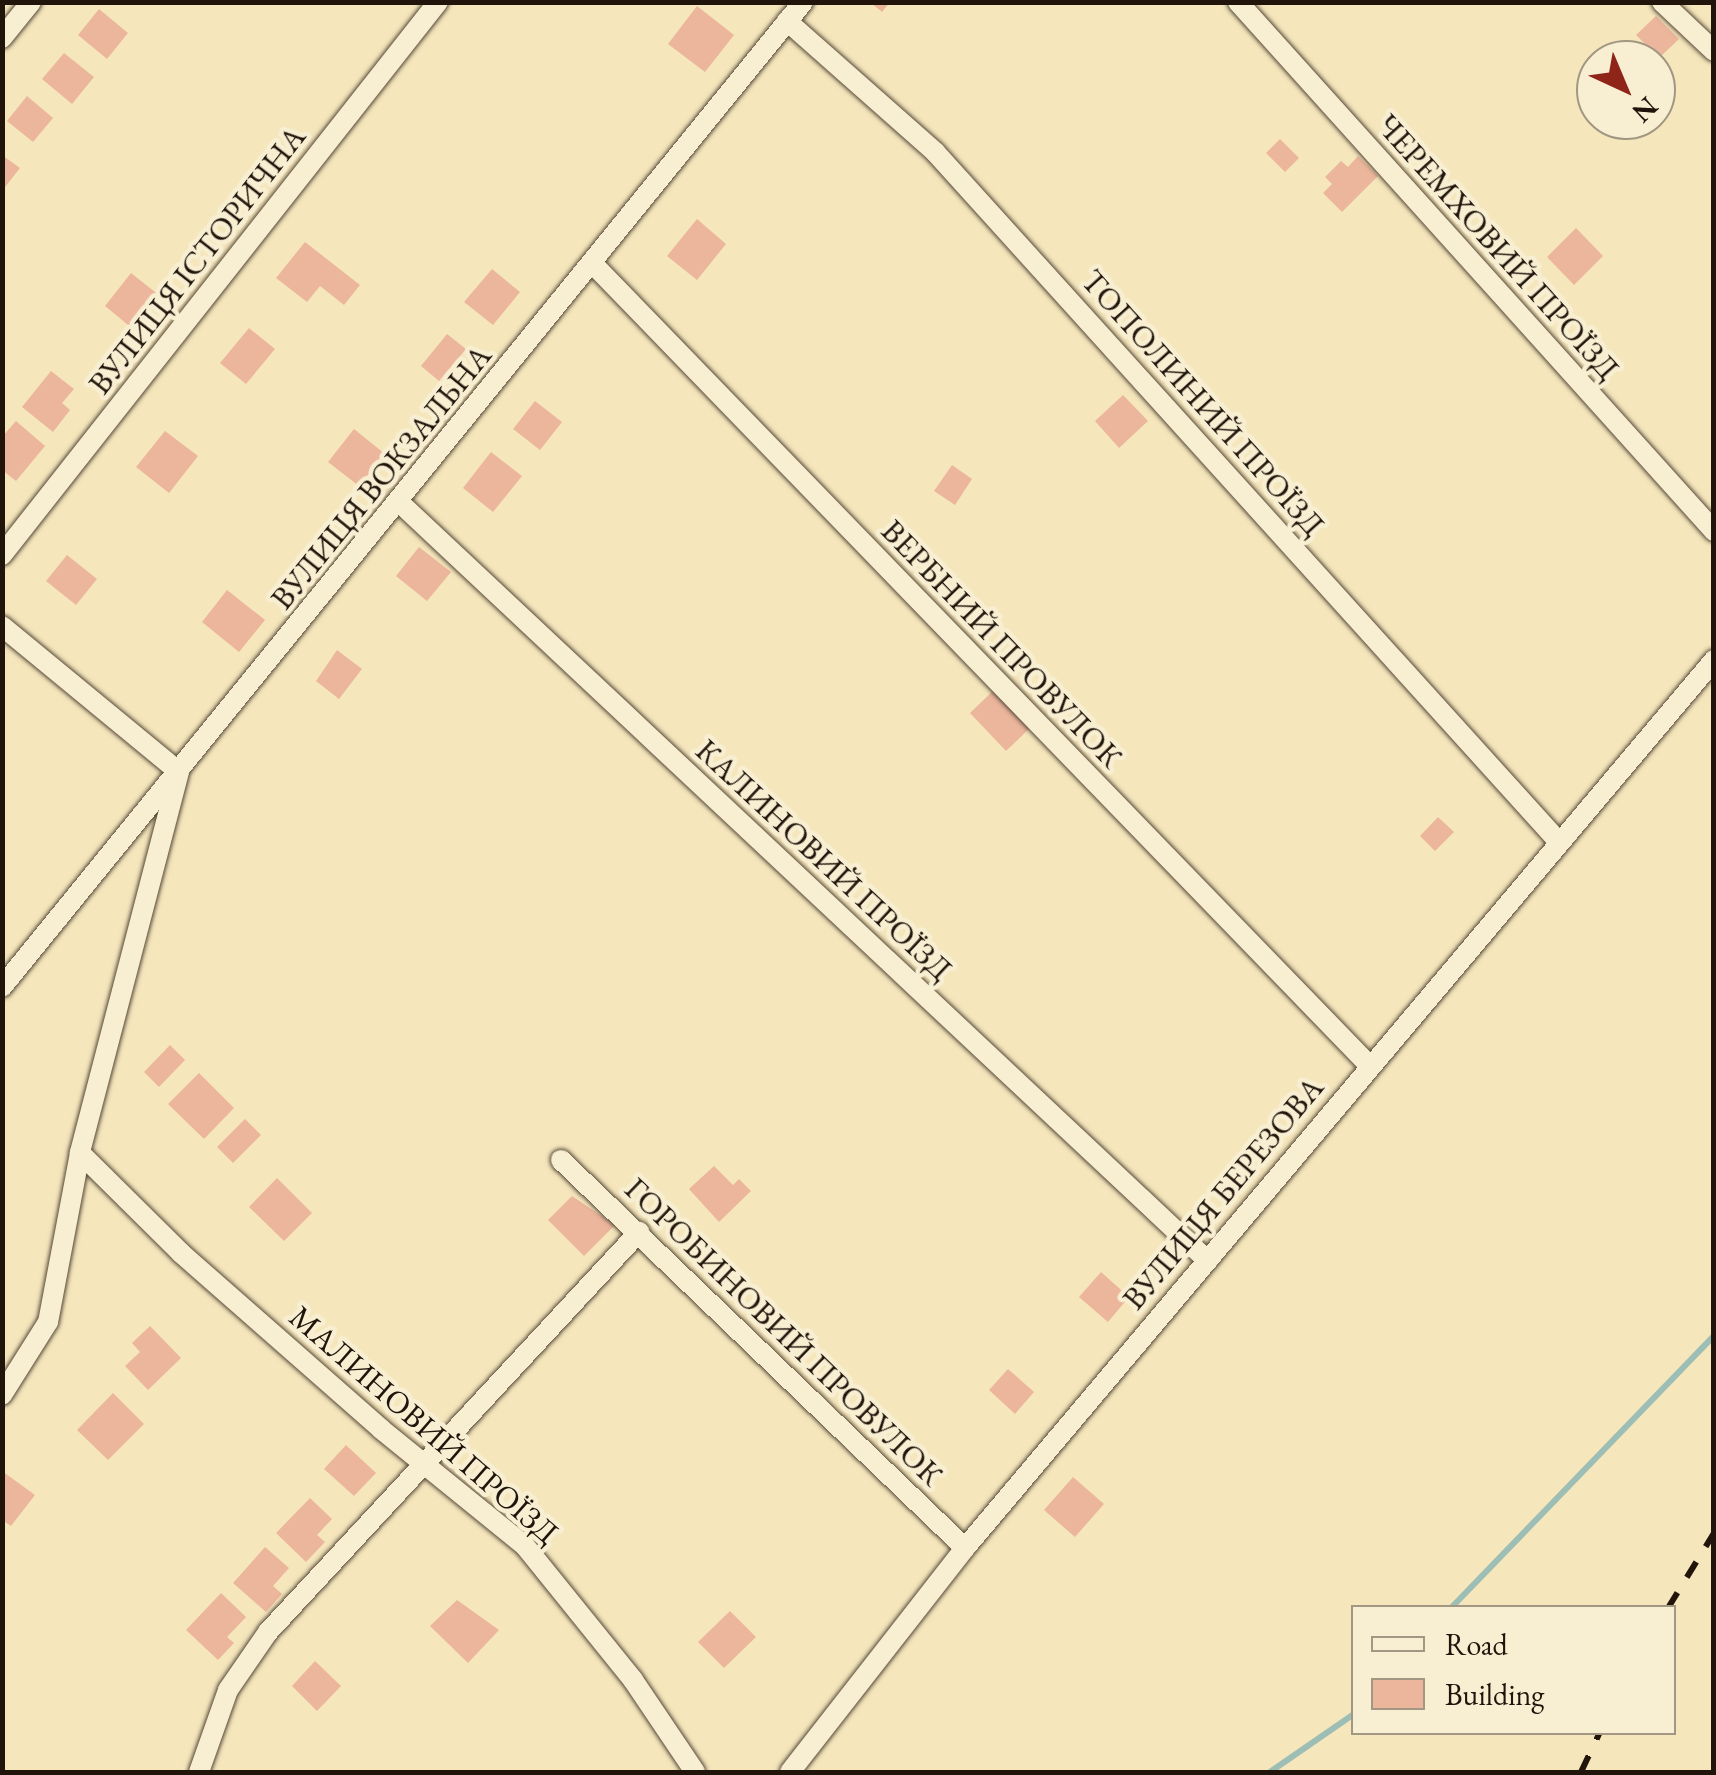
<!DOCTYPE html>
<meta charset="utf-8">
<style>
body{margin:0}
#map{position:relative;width:1716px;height:1775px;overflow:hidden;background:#f5e6bc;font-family:"EB Garamond",serif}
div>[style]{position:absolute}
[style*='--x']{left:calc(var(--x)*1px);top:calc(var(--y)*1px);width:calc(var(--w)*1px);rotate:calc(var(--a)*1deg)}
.stream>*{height:6px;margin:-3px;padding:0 3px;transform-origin:3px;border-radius:3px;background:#9dbeb5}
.building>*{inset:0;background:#ecb69d}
.roads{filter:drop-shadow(0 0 2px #554837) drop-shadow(0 0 2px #554837)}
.minor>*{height:20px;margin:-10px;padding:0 10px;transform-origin:10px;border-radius:10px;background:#f8efd3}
.rail>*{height:6px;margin-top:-3px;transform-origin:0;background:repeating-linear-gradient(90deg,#20140b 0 18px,transparent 0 36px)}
span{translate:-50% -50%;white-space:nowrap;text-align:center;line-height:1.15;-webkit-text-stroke:9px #f8efd3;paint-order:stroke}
.street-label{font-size:32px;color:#20140b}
.frame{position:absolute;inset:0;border:5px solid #20140b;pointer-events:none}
.legend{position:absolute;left:1351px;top:1605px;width:325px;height:130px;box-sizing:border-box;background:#f8efd3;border:2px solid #a29783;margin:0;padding:12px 18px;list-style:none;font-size:30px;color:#20140b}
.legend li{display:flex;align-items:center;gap:20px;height:50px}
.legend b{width:50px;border:2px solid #a29783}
.north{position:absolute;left:1576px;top:40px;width:100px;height:100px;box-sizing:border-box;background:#f8efd3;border:2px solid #a29783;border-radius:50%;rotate:136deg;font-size:28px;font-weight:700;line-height:40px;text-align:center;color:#20140b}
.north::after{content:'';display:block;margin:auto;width:35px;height:45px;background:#8f2418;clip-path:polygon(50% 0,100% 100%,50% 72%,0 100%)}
</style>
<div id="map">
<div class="stream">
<div style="--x:1451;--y:1608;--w:378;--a:-46"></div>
<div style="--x:1270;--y:1772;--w:102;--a:-34.6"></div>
</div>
<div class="building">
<div style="clip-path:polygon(870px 2px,890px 2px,882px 12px)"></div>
<div style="clip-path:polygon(697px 6px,734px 35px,705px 72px,668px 44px)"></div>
<div style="clip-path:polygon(99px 9px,128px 33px,107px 59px,78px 35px)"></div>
<div style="clip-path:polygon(1656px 16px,1679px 39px,1659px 58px,1636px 35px)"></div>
<div style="clip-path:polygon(64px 53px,94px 77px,72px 104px,42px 79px)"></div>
<div style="clip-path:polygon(27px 96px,53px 118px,33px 142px,7px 121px)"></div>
<div style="clip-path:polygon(1280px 139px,1299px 158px,1285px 172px,1266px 153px)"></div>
<div style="clip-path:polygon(2px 155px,20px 168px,2px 191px)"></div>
<div style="clip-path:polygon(1358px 156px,1378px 176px,1342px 212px,1323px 193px,1332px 184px,1325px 177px,1341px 161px,1348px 167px)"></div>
<div style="clip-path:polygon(697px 219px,726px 244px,697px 280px,667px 256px)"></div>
<div style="clip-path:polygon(1576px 228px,1603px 256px,1574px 285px,1547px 257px)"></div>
<div style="clip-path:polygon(305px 242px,360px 285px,344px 305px,320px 286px,307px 302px,276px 278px)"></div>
<div style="clip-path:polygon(492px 269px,520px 292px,493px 325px,464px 302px)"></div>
<div style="clip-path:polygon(131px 273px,160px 296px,133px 329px,105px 306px)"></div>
<div style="clip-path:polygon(249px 328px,275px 349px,246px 384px,220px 363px)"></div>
<div style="clip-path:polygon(447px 334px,466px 349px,439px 381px,421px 366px)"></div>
<div style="clip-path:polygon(51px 371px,74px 389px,62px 403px,70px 410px,53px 432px,22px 407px)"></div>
<div style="clip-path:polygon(1123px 395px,1148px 421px,1119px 448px,1095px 421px)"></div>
<div style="clip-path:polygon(535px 401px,562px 422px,540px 450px,513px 429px)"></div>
<div style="clip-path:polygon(16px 421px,45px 446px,16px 481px,2px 470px,2px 437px)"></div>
<div style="clip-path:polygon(354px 429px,385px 454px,359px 486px,328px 462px)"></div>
<div style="clip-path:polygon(165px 431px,198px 456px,169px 493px,136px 467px)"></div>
<div style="clip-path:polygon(491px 452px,522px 476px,493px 512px,463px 488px)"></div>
<div style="clip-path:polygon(952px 465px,972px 479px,955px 505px,934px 491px)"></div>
<div style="clip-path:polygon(419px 547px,451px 572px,427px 601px,396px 576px)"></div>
<div style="clip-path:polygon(67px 555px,97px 579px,76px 605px,46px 581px)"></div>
<div style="clip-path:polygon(227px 590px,265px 620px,239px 652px,202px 622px)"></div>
<div style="clip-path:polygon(337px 650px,362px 669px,339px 699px,316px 681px)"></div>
<div style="clip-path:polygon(996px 688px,1032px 726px,1006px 751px,970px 713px)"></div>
<div style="clip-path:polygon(1438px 817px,1454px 832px,1435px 851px,1420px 836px)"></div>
<div style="clip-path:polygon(170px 1045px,185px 1060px,159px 1087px,144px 1072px)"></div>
<div style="clip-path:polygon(199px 1073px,234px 1108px,204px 1139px,168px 1104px)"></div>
<div style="clip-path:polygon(245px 1119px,261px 1135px,233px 1163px,217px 1147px)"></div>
<div style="clip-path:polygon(714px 1166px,733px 1185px,739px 1179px,751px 1191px,719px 1222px,689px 1189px)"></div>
<div style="clip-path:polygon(277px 1178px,312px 1213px,284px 1241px,249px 1207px)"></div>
<div style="clip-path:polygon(572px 1196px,615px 1225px,584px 1256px,548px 1220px)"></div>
<div style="clip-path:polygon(1101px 1272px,1129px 1297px,1108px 1322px,1079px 1297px)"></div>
<div style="clip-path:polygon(150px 1326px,181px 1358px,148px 1390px,125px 1366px,140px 1352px,132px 1343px)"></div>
<div style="clip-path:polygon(1008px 1369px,1034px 1392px,1015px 1414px,989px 1390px)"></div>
<div style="clip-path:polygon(113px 1393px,144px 1424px,108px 1460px,77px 1430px)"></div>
<div style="clip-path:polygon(346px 1445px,376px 1473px,354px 1496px,324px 1469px)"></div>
<div style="clip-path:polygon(2px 1471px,35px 1495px,11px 1526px,2px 1520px)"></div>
<div style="clip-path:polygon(1073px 1477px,1104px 1504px,1075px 1537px,1044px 1510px)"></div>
<div style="clip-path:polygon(310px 1498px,332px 1519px,317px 1535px,325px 1542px,306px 1562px,276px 1533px)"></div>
<div style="clip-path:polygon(265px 1547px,289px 1568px,273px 1586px,282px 1594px,266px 1612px,233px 1583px)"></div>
<div style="clip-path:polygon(221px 1593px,246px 1617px,227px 1637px,234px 1643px,218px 1660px,186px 1630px)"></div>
<div style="clip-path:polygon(457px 1600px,499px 1630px,468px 1663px,430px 1626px)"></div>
<div style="clip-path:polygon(730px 1611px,756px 1637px,724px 1668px,698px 1642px)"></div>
<div style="clip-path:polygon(315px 1661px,341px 1686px,317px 1711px,292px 1686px)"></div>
</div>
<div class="roads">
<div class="minor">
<div style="--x:1238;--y:2;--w:712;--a:48.02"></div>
<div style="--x:1662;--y:2;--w:71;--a:43.3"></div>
<div style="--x:787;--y:21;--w:198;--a:41.5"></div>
<div style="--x:935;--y:152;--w:929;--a:47.88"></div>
<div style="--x:2;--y:38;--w:46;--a:-51.1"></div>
<div style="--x:594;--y:265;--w:1112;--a:45.91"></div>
<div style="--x:399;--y:502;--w:1109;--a:43.17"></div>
<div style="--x:2;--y:555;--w:704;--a:-51.75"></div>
<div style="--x:2;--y:626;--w:229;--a:39.5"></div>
<div style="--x:179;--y:772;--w:394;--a:104.6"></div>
<div style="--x:80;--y:1153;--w:172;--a:100.7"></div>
<div style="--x:48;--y:1322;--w:86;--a:122.2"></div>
<div style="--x:2;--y:987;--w:1270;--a:-50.88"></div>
<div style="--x:80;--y:1153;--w:142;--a:44.7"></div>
<div style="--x:181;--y:1253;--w:266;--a:41.3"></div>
<div style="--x:381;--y:1429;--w:186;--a:39.1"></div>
<div style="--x:525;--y:1546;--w:172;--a:51.1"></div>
<div style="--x:633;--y:1680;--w:111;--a:56"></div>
<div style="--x:561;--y:1160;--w:560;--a:43.84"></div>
<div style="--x:199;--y:1772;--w:87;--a:-70.5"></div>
<div style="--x:228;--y:1690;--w:70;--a:-55.4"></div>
<div style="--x:268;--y:1632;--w:546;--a:-47.15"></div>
<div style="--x:790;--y:1772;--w:284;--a:-52"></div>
<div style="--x:965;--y:1548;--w:1162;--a:-49.85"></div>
</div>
</div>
<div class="rail">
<div style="--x:1668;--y:1608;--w:88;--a:-58.5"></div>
<div style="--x:1581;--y:1772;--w:44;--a:-64.6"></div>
</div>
<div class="street-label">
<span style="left:1498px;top:247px;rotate:48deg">ЧЕРЕМХОВИЙ ПРОЇЗД</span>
<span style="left:197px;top:260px;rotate:-52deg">ВУЛИЦЯ ІСТОРИЧНА</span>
<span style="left:1203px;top:403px;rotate:48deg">ТОПОЛИНИЙ ПРОЇЗД</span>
<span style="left:381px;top:477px;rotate:-51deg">ВУЛИЦЯ ВОКЗАЛЬНА</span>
<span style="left:1002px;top:644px;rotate:46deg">ВЕРБНИЙ ПРОВУЛОК</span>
<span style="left:824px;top:860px;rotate:43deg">КАЛИНОВИЙ ПРОЇЗД</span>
<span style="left:1223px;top:1193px;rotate:-50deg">ВУЛИЦЯ БЕРЕЗОВА</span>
<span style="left:784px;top:1332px;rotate:44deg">ГОРОБИНОВИЙ ПРОВУЛОК</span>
<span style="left:424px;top:1425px;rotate:41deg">МАЛИНОВИЙ ПРОЇЗД</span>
</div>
<div class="frame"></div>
<ul class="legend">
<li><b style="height:12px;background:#f8efd3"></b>Road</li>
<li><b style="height:28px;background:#ecb69d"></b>Building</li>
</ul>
<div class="north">N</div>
</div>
